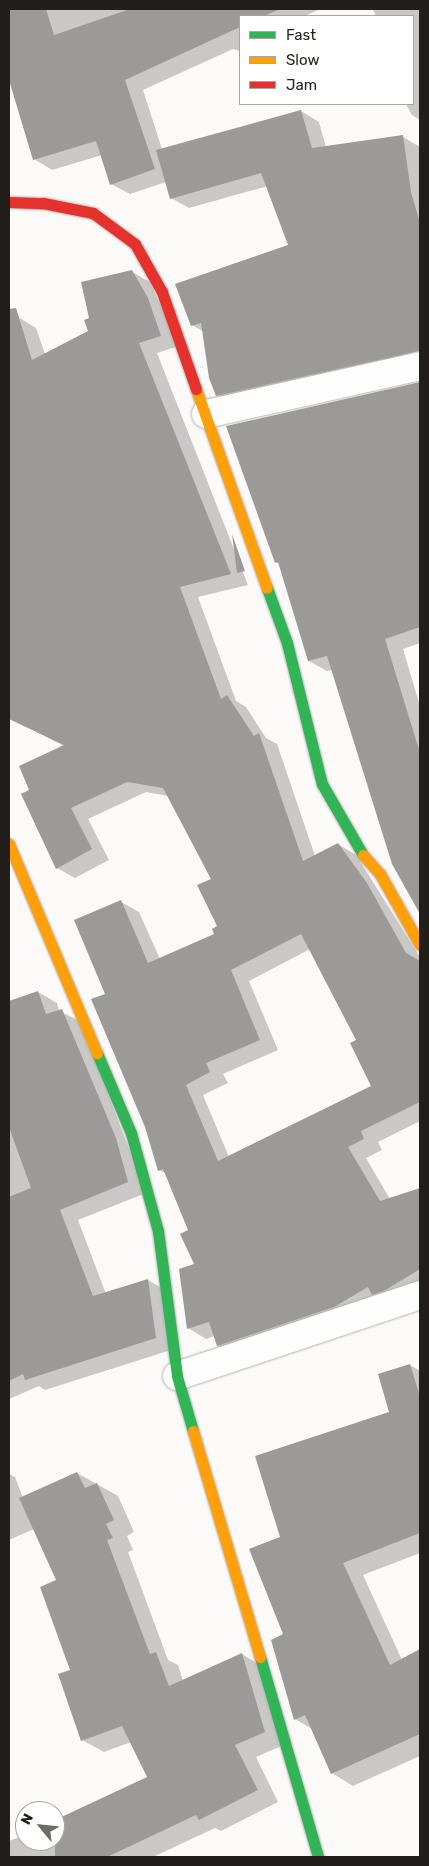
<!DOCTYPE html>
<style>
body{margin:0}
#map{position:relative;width:429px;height:1866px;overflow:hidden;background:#fcfaf8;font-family:Rubik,sans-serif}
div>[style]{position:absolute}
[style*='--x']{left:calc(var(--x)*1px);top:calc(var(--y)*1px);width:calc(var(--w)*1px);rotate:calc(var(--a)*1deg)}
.shadow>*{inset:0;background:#0003}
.building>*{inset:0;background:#9c9a98}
.roads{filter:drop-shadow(0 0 1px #b3b0ae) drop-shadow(0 0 1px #b3b0ae)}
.street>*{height:28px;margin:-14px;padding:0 14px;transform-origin:14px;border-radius:14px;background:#fffefe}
.fast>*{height:11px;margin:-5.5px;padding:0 5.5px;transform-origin:5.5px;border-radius:5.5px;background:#30b455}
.slow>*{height:11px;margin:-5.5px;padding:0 5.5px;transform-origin:5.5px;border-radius:5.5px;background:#ff9f0a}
.jam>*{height:11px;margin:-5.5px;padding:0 5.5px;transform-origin:5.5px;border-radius:5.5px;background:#e5322d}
span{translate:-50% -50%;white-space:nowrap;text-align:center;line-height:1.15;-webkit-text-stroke:5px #fff;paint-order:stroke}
.frame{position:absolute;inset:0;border:10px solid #221e1c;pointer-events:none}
.legend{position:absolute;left:239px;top:15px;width:175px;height:90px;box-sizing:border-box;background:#fff;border:1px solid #a7a5a4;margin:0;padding:6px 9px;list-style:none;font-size:15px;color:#221e1c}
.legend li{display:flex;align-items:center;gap:10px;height:25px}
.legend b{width:25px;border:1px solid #a7a5a4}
.north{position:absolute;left:15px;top:1801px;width:50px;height:50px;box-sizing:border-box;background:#fff;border:1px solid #a7a5a4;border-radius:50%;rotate:298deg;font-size:14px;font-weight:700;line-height:20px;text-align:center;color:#221e1c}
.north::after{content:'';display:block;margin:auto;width:18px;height:22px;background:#6e6b69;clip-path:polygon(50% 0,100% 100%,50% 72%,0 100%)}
</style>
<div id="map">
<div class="shadow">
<div style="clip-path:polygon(9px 9px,320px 9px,305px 16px,240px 16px,240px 51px,233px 49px,143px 90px,162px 149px,301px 111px,319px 122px,326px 147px,403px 137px,420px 147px,420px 347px,367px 376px,235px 406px,217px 395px,204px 332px,192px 325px,289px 246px,268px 186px,189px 208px,171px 198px,166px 182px,130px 194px,111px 184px,102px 155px,52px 170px,34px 159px,9px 76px)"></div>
<div style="clip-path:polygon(373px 9px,420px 9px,420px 120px,412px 115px,406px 104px,413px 104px,413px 16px,376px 16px)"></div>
<div style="clip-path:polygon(evenodd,132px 272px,150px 282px,179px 346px,157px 353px,248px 585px,198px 597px,236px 701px,246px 707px,266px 738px,277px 744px,315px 856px,338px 844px,356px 855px,420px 957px,420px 1121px,378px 1142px,382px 1150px,366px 1158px,390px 1199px,420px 1190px,420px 1290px,236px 1356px,218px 1346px,214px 1336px,206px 1339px,188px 1328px,196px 1265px,190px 1230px,167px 1174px,159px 1170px,106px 995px,121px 902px,139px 912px,160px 959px,216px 934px,218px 927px,212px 879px,168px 796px,146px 792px,88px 819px,109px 860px,75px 878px,57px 868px,31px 791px,64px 746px,9px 718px,9px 320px,18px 317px,36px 328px,45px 354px,89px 332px,90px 319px,132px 272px,310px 949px,358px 1041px,372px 1086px,229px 1157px,203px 1095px,228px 1083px,223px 1074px,278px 1050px,249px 981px,310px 949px)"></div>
<div style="clip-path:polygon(420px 388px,420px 643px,403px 649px,420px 706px,420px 911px,393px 864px,332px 670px,327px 671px,309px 661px,280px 564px,276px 562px,262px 436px)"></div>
<div style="clip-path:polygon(38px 992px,57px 1003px,59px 1011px,80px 1021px,146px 1193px,78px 1220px,106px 1294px,148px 1280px,167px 1291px,174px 1349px,45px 1390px,39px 1386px,9px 1399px,9px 1002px)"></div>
<div style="clip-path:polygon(410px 1365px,420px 1371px,420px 1553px,363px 1575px,402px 1660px,420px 1650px,420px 1756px,353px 1786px,332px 1773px,312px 1729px,295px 1719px,284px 1635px,281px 1538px,390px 1413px)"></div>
<div style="clip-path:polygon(77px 1473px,118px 1496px,134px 1532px,127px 1536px,133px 1550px,128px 1552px,168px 1660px,178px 1665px,183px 1681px,242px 1654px,263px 1667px,286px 1744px,256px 1757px,278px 1802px,221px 1831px,215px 1828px,153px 1857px,9px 1857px,9px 1841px,25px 1835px,25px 1841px,55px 1841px,55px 1821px,149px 1778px,131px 1742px,104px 1752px,82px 1740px,58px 1581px,34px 1529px,9px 1540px,9px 1474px,15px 1477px,23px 1498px)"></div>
</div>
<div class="building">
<div style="clip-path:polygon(9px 9px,46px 9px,54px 35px,130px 9px,280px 9px,264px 16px,240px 16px,240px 27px,125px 80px,155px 169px,110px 185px,96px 141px,33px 160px,9px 80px)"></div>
<div style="clip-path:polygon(301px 110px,312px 148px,403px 135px,411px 192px,420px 223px,420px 351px,216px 396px,209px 378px,201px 323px,191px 326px,175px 284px,288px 245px,261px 173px,170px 199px,156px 150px)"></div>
<div style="clip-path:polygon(evenodd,132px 270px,148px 298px,161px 336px,139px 343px,231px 574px,180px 587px,221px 699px,227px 695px,254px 736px,259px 733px,303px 861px,338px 843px,367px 883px,406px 953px,420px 961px,420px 1102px,361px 1131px,364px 1139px,348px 1147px,380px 1201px,420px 1188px,420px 1269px,384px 1291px,372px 1295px,368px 1287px,334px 1307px,217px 1346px,209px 1322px,187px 1329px,179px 1269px,194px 1264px,180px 1234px,188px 1230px,163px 1169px,158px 1171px,145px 1127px,91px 999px,105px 994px,74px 920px,121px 900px,148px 963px,214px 934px,212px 929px,217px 926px,197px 885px,211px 879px,163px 788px,127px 782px,71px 808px,92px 849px,56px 869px,21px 794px,29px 790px,19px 766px,64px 745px,9px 719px,9px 309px,16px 308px,32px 360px,88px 331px,84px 320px,89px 318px,81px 282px,132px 270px,301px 934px,356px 1040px,350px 1043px,371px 1086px,218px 1161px,186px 1085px,210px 1072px,206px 1063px,260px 1040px,231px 970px,301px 934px)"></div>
<div style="clip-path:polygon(420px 382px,420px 627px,385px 639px,420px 753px,420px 914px,392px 864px,327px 656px,308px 661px,278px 562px,275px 563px,226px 426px)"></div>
<div style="clip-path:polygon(232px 534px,245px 571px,237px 573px)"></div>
<div style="clip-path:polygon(38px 991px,46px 1014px,62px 1009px,116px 1138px,128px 1182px,60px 1210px,93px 1296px,148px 1279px,156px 1338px,25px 1380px,23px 1374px,9px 1381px,9px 1197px,31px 1188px,9px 1127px,9px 1001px)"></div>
<div style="clip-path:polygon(410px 1364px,420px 1397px,420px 1533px,343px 1563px,390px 1665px,420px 1649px,420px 1734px,331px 1774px,305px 1715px,294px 1720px,271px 1640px,283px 1634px,249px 1549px,280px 1537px,255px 1456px,389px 1412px,378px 1374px)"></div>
<div style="clip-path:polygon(77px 1472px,85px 1488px,97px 1483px,114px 1520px,106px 1524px,113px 1538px,107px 1540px,150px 1654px,156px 1652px,169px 1686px,242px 1653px,265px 1732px,235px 1745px,258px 1790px,199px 1820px,196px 1815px,107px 1857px,55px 1857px,55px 1820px,147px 1777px,122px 1726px,81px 1741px,58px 1674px,70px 1670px,40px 1587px,56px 1580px,19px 1498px)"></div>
</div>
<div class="roads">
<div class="street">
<div style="--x:206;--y:414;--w:219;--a:-12.6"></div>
<div style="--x:177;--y:1376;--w:256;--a:-18.4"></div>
</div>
<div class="fast">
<div style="--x:267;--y:588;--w:59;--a:70"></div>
<div style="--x:287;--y:643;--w:145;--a:76.1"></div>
<div style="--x:322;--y:784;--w:82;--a:60"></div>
<div style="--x:97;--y:1053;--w:87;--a:67"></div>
<div style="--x:131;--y:1133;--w:102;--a:74.6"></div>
<div style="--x:158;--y:1231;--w:146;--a:82.5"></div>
<div style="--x:177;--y:1376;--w:57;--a:73.8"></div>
<div style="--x:260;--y:1657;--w:208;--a:73.8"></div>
</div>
<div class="slow">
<div style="--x:196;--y:389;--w:211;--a:70.4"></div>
<div style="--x:9;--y:844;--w:227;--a:67.2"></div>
<div style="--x:363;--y:855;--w:25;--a:48"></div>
<div style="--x:380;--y:874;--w:81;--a:60.6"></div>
<div style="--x:193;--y:1431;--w:236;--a:73.5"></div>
</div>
<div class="jam">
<div style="--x:9;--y:202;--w:34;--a:2"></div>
<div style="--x:43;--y:203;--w:51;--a:11.3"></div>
<div style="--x:93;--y:213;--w:52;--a:36.4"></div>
<div style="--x:135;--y:244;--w:55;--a:60.6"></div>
<div style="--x:162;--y:292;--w:103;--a:70.7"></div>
</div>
</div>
<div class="frame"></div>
<ul class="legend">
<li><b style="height:6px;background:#30b455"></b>Fast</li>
<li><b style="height:6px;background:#ff9f0a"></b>Slow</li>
<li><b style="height:6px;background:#e5322d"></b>Jam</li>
</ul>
<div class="north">N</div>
</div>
